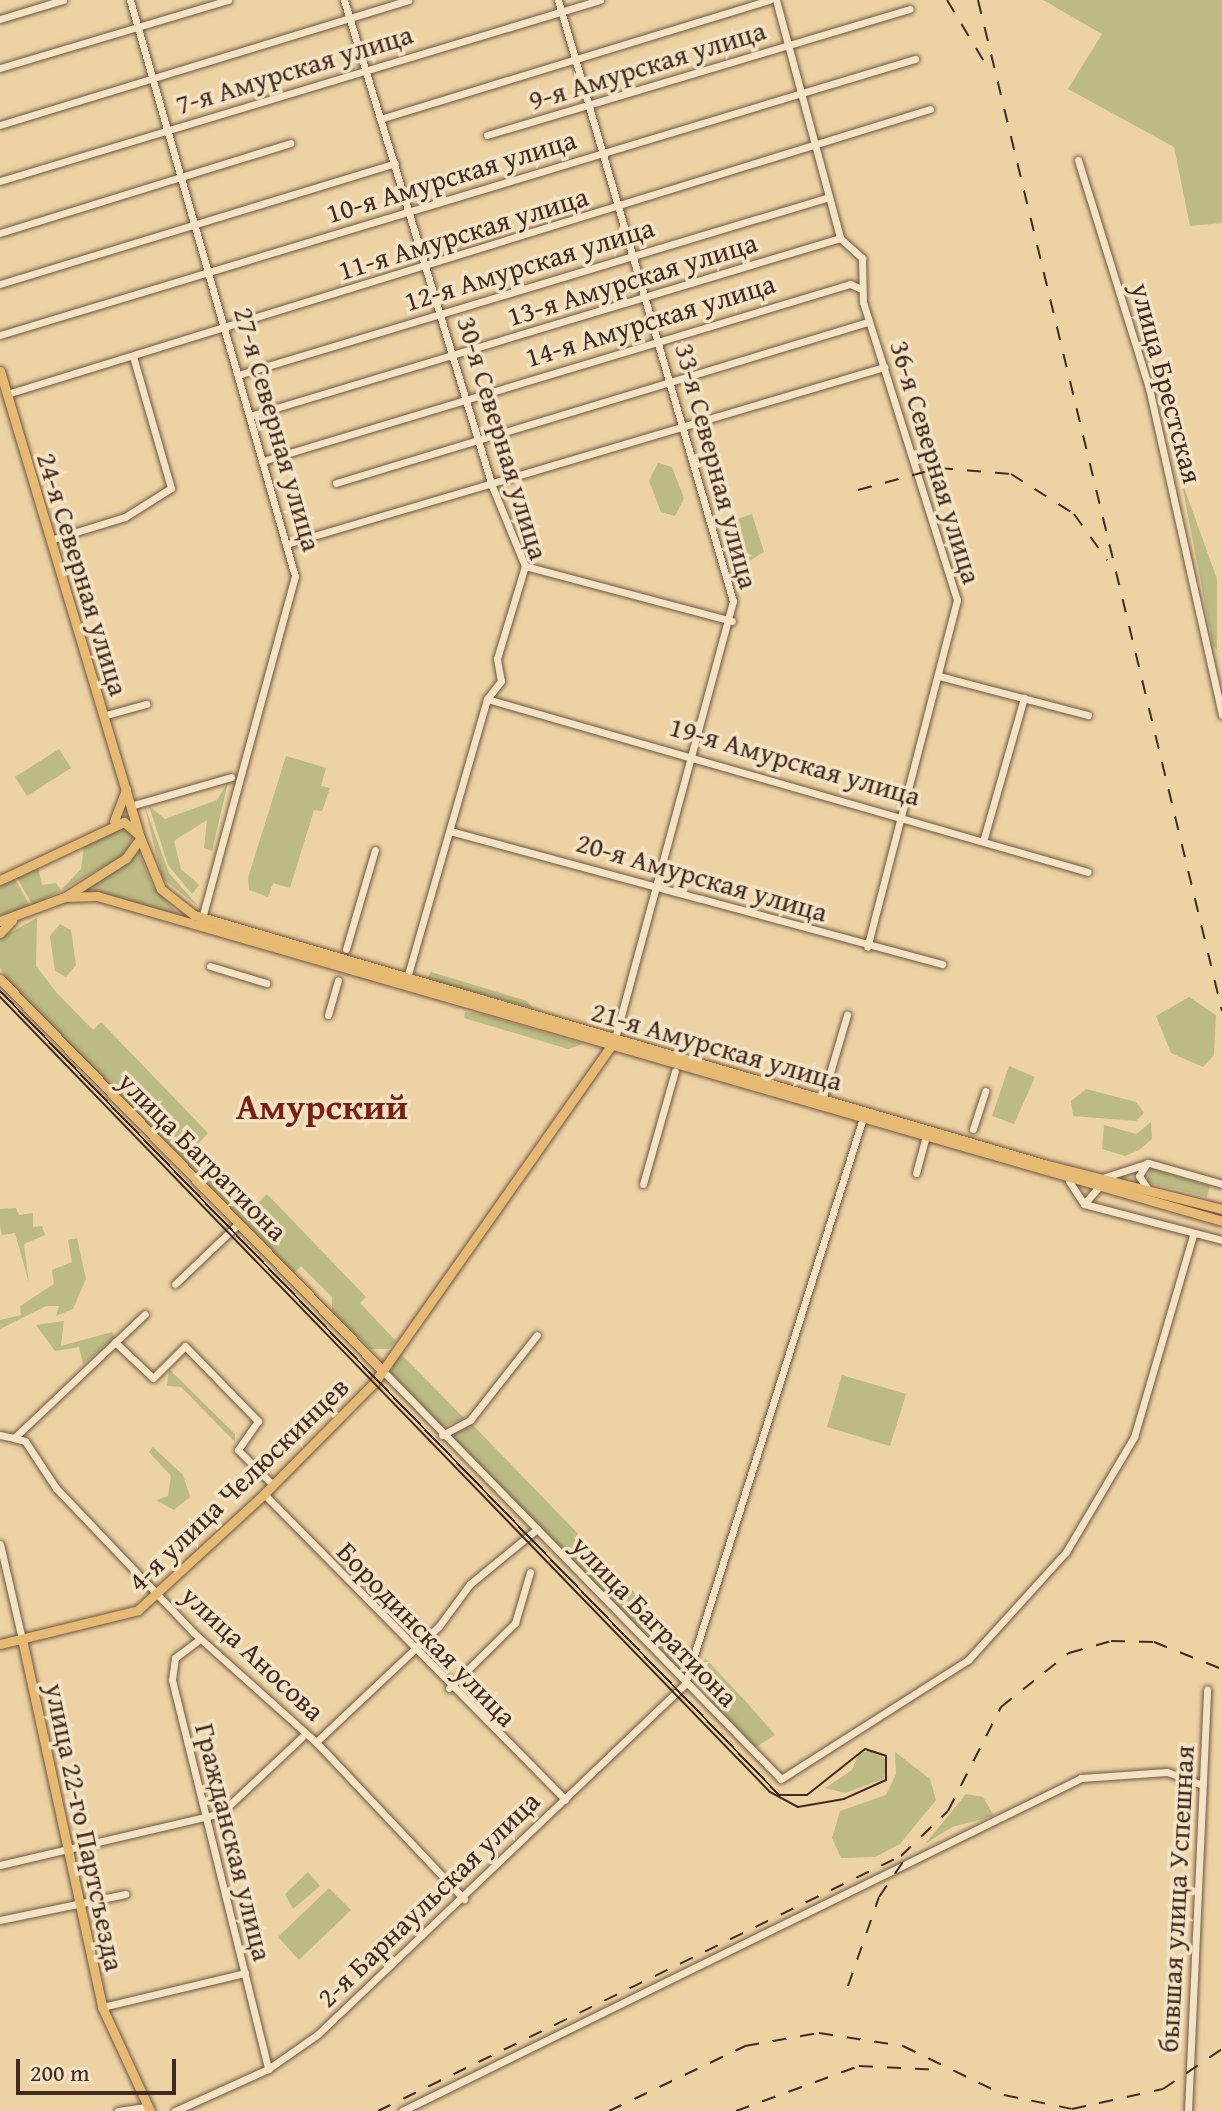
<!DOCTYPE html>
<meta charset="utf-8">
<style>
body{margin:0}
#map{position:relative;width:1222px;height:2111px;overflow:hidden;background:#edd3a3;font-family:"Gentium Book Plus",serif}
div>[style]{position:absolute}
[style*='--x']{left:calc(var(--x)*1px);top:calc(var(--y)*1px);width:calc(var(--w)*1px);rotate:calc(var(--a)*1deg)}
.green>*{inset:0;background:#bcbb83}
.roads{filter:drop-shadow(0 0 2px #6e5442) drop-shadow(0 0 2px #6e5442)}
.minor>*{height:7px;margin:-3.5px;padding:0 3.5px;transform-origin:3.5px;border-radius:3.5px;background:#f3e2c3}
.major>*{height:9px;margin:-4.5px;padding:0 4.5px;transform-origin:4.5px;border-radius:4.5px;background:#e6ba72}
.tram>*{height:2px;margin:-1px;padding:0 1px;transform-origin:1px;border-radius:1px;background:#432a21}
.rail>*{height:2px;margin-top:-1px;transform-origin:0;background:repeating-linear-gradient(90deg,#432a21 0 14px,transparent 0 28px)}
span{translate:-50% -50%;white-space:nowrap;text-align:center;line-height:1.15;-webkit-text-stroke:7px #f3e2c3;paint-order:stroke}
.street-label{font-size:28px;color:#432a21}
.district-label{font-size:36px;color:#7a1f14;font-weight:700}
.scale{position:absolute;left:16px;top:2059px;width:160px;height:36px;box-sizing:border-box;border:4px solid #432a21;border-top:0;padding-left:10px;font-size:24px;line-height:28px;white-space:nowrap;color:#432a21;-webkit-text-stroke:6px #f3e2c3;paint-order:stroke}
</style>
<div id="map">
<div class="green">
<div style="clip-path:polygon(1043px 0,1222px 0,1222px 223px,1190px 226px,1174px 147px,1068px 89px,1102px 34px)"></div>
<div style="clip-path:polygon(658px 463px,672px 467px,684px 498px,675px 516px,661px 512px,649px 481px)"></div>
<div style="clip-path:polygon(1181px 479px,1217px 579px,1217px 650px,1213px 646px)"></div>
<div style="clip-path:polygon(752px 514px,764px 552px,735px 570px,723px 524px)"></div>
<div style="clip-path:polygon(59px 749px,71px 768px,27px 796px,15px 777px)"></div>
<div style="clip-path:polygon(286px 756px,326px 768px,321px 786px,330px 788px,322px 811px,314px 810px,290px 888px,273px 883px,268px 897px,249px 890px,248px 878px)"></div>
<div style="clip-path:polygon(228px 782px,212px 851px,204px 848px,207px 820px,174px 841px,181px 869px,199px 885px,192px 894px,168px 865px,149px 806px,165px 819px,217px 800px)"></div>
<div style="clip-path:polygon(144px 804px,169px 873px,200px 908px,162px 878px)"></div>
<div style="clip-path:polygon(119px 824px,134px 834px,127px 853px,33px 906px,16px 876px,38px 867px,42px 885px,56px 883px,61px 890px,81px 869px,84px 846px)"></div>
<div style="clip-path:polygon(139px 852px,152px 885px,180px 916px,84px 891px)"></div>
<div style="clip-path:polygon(14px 877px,31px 908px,0 916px,0 885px)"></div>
<div style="clip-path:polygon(37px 918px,36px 966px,57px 993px,93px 1030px,101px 1022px,208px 1133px,198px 1144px,257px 1204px,267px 1194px,366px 1297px,360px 1303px,396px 1341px,388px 1349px,370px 1349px,332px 1311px,332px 1297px,301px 1266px,294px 1273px,12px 987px,0 968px,0 938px)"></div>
<div style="clip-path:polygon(60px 924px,71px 930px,76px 965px,66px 977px,55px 971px,50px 936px)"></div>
<div style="clip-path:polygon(431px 972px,527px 1001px,533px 1008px,427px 979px)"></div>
<div style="clip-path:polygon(1189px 997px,1216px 1015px,1214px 1055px,1203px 1067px,1171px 1053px,1156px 1016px)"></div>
<div style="clip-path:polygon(465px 1012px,481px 1014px,583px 1044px,568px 1049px,464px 1018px)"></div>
<div style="clip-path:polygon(1009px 1066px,1035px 1077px,1014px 1124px,992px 1116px)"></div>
<div style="clip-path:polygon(1086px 1089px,1136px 1102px,1144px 1113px,1136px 1121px,1073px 1116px,1071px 1101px)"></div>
<div style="clip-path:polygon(1151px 1122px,1152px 1139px,1139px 1150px,1125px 1156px,1102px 1149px,1104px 1125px,1136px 1134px)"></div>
<div style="clip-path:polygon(1151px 1168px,1210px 1186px,1207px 1197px,1146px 1182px)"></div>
<div style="clip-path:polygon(16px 1208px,19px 1215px,33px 1213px,33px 1227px,42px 1226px,45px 1235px,24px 1244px,29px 1283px,15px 1233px,2px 1235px,0 1226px,0 1209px)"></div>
<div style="clip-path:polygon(77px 1238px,86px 1279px,73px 1309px,56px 1316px,59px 1306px,46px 1306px,0 1329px,0 1320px,21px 1315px,20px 1306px,54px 1284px,52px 1270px,72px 1262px,68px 1240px)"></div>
<div style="clip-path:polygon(64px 1321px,61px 1346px,112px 1332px,115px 1338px,83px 1364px,79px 1347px,55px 1351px,36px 1325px)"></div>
<div style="clip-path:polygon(398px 1351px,465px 1419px,440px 1427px,391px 1373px)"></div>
<div style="clip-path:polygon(169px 1369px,235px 1434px,235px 1442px,181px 1387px,167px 1386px)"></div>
<div style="clip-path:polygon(842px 1375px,906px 1394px,890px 1446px,827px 1427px)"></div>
<div style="clip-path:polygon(470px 1422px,696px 1656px,685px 1678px,449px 1436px)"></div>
<div style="clip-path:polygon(153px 1447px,183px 1475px,190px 1497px,174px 1510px,156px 1500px,168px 1496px,171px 1476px,149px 1452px)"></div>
<div style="clip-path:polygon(705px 1658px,749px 1705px,775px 1735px,751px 1750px,707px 1705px,722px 1689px,701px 1670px)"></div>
<div style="clip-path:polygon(875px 1750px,887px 1761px,884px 1779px,845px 1793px,825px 1788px,852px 1770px,859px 1753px)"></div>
<div style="clip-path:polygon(895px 1752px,930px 1779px,936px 1800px,900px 1844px,875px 1857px,841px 1858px,832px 1838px,840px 1811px,886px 1795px,896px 1774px)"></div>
<div style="clip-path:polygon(966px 1794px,983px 1797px,994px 1816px,952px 1827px,925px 1844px)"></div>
<div style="clip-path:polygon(308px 1872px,320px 1886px,293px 1909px,285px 1894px)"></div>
<div style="clip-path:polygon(329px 1888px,351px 1910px,299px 1960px,278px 1937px)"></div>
</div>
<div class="roads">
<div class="minor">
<div style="--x:130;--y:0;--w:599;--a:74.02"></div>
<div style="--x:295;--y:576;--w:358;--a:105.2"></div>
<div style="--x:344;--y:0;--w:508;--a:73.06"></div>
<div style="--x:492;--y:486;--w:87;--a:67.6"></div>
<div style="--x:525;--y:566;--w:97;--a:106.8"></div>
<div style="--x:497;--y:659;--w:22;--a:80"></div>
<div style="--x:501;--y:681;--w:23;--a:128"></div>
<div style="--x:487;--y:699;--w:290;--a:106"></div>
<div style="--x:558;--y:0;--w:626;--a:73.77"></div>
<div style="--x:733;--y:601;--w:453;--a:105.1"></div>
<div style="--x:776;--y:0;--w:246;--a:74.9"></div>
<div style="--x:840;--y:238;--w:30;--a:42"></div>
<div style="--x:862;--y:258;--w:44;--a:88.7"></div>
<div style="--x:863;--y:302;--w:312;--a:72.5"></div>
<div style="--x:957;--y:600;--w:358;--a:104.5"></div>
<div style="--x:0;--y:19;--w:66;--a:-16.8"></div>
<div style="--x:0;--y:68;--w:238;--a:-16.6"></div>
<div style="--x:380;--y:119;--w:407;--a:-17"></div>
<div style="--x:0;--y:125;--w:427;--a:-17"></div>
<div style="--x:487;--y:135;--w:441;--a:-16.6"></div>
<div style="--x:1078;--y:160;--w:239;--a:72.7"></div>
<div style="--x:1149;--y:388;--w:335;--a:77.4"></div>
<div style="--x:0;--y:181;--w:627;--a:-16.79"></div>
<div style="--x:0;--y:233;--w:304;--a:-17.2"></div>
<div style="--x:0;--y:284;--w:413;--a:-17"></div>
<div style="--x:0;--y:335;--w:956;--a:-16.79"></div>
<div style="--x:241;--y:374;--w:614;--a:-16.75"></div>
<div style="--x:7;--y:394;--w:966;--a:-17.16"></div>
<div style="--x:253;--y:415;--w:613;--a:-16.78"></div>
<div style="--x:266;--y:460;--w:610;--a:-16.77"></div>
<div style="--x:850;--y:284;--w:12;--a:24"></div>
<div style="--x:336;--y:483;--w:556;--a:-16.84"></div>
<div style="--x:50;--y:540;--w:78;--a:-17"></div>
<div style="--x:125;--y:517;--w:54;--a:-32.2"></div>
<div style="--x:171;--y:488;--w:137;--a:-106.1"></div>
<div style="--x:290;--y:543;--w:620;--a:-16.5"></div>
<div style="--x:525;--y:566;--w:214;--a:14.9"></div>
<div style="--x:939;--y:676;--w:154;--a:14.7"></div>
<div style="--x:487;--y:699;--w:625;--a:16.06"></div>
<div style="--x:103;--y:716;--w:45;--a:-15.6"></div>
<div style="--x:134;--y:805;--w:101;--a:-16.1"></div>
<div style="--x:450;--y:831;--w:510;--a:15.13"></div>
<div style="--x:984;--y:838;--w:146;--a:-74.1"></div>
<div style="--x:346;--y:949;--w:103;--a:-73.7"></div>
<div style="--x:210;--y:966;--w:59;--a:16.9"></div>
<div style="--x:328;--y:1015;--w:36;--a:-74"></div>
<div style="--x:822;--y:1100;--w:89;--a:-73.6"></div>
<div style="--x:973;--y:1129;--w:40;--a:-72"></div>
<div style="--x:1147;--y:1163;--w:15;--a:122"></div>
<div style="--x:1139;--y:1176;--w:14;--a:56"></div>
<div style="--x:916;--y:1173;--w:34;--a:-75"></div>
<div style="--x:1102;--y:1178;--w:49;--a:-17.7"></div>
<div style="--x:1149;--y:1163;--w:76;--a:16"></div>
<div style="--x:1069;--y:1181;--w:27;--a:57"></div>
<div style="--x:1084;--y:1204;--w:143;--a:14.6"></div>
<div style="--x:643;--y:1184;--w:117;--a:-74.2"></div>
<div style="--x:1084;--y:1204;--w:20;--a:-49"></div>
<div style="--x:175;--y:1284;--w:88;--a:-43.6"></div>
<div style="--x:115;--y:1342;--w:52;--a:43.5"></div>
<div style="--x:153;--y:1378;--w:45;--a:-45"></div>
<div style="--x:185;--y:1346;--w:105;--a:45.8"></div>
<div style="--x:258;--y:1421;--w:35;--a:125"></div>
<div style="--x:238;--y:1450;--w:49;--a:45"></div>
<div style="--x:382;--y:1370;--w:571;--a:45.71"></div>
<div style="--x:781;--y:1779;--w:222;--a:-32.5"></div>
<div style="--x:968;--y:1660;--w:146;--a:-47.8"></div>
<div style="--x:1066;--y:1552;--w:134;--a:-59.4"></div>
<div style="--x:1134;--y:1437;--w:210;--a:-73.7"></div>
<div style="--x:0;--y:1435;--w:14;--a:12"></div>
<div style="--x:14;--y:1438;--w:180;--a:-43.4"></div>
<div style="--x:442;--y:1435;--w:32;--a:-28"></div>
<div style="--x:470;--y:1420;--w:108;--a:-51.8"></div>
<div style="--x:14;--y:1438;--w:11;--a:15"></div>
<div style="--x:25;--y:1441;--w:56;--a:56.6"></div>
<div style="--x:56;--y:1488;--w:200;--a:46.4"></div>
<div style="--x:194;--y:1633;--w:164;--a:41.8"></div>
<div style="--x:316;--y:1742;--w:216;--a:46.7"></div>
<div style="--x:264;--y:1494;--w:429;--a:45.4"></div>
<div style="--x:0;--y:1544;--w:98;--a:77"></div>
<div style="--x:200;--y:1639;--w:31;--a:143"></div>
<div style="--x:175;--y:1658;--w:22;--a:98"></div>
<div style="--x:172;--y:1680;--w:401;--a:76.1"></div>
<div style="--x:449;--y:1688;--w:93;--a:-44.6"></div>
<div style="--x:515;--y:1623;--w:53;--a:-73.6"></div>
<div style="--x:316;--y:1742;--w:169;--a:-43.3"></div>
<div style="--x:439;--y:1626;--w:52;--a:-53.6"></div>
<div style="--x:470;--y:1584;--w:87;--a:-39.4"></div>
<div style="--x:0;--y:1865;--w:227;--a:-13.2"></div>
<div style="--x:221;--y:1813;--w:111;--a:-43.2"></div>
<div style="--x:0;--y:1920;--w:128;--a:-11.7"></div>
<div style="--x:102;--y:2007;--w:147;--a:-13.4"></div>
<div style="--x:118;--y:2111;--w:30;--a:-8"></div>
<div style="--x:175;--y:2111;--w:102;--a:-24.3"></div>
<div style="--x:268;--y:2069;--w:61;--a:-35"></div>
<div style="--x:318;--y:2034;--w:507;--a:-43.64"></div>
<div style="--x:685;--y:1684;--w:590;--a:-72.55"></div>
<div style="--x:402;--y:2111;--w:756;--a:-26.12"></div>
<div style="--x:1081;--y:1778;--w:86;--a:-4"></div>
<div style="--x:1167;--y:1772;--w:38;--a:20"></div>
<div style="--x:1188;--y:2111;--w:422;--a:-87.4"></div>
</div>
<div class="major">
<div style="--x:0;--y:371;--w:484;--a:73.3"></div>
<div style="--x:114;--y:821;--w:34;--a:-69"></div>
<div style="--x:0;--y:880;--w:137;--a:-25.1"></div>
<div style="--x:124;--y:822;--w:20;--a:41"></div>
<div style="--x:139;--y:835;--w:58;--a:67.8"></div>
<div style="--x:161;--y:889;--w:42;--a:38.2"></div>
<div style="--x:194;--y:915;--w:886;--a:16.33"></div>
<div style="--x:1044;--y:1164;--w:184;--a:14.2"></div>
<div style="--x:65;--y:897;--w:32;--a:-2"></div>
<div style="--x:97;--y:896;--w:1171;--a:16.11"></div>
<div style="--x:0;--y:921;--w:69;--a:-20.3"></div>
<div style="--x:65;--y:897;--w:72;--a:-32.6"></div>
<div style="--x:126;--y:858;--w:24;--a:-54"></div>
<div style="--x:0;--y:933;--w:18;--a:-47"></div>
<div style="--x:0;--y:979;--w:544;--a:45.67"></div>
<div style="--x:22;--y:1639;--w:377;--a:77.7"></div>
<div style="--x:102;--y:2007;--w:115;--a:65.2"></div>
<div style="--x:0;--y:1644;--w:142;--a:-13.8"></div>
<div style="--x:138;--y:1610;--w:171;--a:-42.6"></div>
<div style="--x:264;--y:1494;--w:156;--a:-45.3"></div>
<div style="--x:374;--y:1383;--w:418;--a:-54.9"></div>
</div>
</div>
<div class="tram">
<div style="--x:0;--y:991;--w:1119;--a:45.9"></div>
<div style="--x:779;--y:1795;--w:28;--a:0"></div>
<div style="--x:807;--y:1795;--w:74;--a:-38.4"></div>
<div style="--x:865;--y:1749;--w:22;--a:18"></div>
<div style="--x:886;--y:1756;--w:24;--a:90"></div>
<div style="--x:886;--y:1780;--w:46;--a:155.7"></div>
<div style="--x:844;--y:1799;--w:47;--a:170.1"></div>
<div style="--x:798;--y:1807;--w:32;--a:-152"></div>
<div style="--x:770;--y:1792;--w:1107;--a:-134.08"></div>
</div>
<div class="rail">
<div style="--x:947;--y:0;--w:79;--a:58.9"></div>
<div style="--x:978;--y:0;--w:1040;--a:76.43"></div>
<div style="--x:858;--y:490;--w:84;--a:-15.2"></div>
<div style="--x:939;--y:468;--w:72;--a:4.8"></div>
<div style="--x:1011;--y:474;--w:75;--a:32.4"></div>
<div style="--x:1074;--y:514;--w:57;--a:54.3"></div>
<div style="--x:848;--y:1986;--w:94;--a:-70.8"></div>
<div style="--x:879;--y:1897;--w:50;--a:-55.7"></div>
<div style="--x:378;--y:2111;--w:582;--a:-25.99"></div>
<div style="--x:901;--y:1856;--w:65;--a:-43.8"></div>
<div style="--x:948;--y:1811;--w:117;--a:-63"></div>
<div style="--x:1001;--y:1707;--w:87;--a:-38.5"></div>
<div style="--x:1069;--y:1653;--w:44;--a:-15.9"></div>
<div style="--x:1111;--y:1641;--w:43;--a:1.3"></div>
<div style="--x:1154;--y:1642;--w:73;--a:21.7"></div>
<div style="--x:609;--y:2111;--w:151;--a:-25.5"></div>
<div style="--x:745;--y:2046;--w:75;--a:-10"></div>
<div style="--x:819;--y:2033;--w:85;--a:8.8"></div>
<div style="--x:903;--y:2046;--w:112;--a:25.9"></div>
<div style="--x:1004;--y:2095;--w:69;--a:11.6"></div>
<div style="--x:1072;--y:2109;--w:93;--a:-12.4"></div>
<div style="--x:1163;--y:2089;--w:71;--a:-34.1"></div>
<div style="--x:736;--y:2111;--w:131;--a:-20.1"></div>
<div style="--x:859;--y:2066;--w:83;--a:2.8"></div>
</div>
<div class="street-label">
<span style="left:647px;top:65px;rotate:-17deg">9-я Амурская улица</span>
<span style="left:294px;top:69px;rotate:-17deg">7-я Амурская улица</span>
<span style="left:451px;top:176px;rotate:-17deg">10-я Амурская улица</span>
<span style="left:463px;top:233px;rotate:-17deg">11-я Амурская улица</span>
<span style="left:529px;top:264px;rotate:-17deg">12-я Амурская улица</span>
<span style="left:632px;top:279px;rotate:-17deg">13-я Амурская улица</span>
<span style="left:650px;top:320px;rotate:-17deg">14-я Амурская улица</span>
<span style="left:1167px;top:383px;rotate:75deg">улица Брестская</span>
<span style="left:278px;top:429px;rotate:74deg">27-я Северная улица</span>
<span style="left:503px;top:438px;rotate:73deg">30-я Северная улица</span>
<span style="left:936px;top:462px;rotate:73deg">36-я Северная улица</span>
<span style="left:717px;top:466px;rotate:75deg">33-я Северная улица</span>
<span style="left:83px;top:574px;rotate:73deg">24-я Северная улица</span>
<span style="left:795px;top:761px;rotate:16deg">19-я Амурская улица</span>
<span style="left:702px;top:877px;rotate:16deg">20-я Амурская улица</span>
<span style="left:717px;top:1046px;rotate:16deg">21-я Амурская улица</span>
<span style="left:203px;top:1156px;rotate:45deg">улица Багратиона</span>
<span style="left:238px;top:1484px;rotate:-44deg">4-я улица Челюскинцев</span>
<span style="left:655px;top:1621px;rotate:46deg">улица Багратиона</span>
<span style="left:427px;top:1634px;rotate:46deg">Бородинская улица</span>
<span style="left:253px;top:1653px;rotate:43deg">улица Аносова</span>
<span style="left:85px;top:1827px;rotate:78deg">улица 22-го Партсъезда</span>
<span style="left:234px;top:1842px;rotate:76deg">Гражданская улица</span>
<span style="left:428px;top:1899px;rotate:-44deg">2-я Барнаульская улица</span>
<span style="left:1176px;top:1899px;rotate:-87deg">бывшая улица Успешная</span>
</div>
<div class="district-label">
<span style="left:322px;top:1106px">Амурский</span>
</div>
<div class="scale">200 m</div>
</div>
